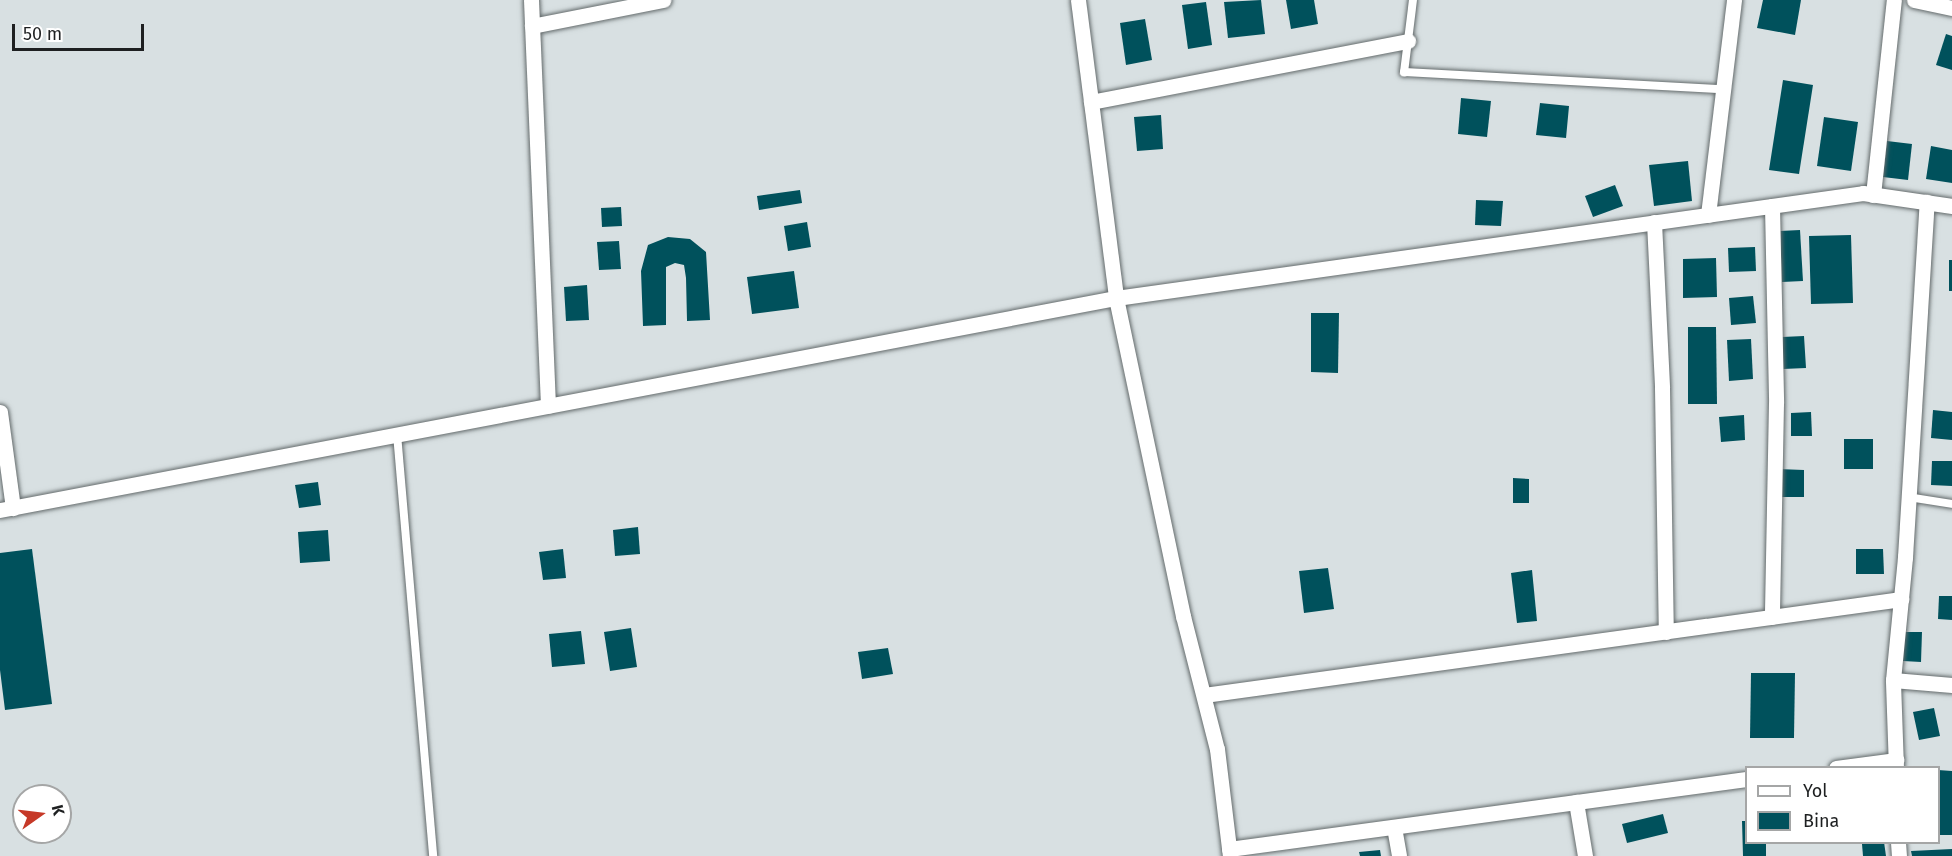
<!DOCTYPE html>
<style>
body{margin:0}
#map{position:relative;width:1952px;height:856px;overflow:hidden;background:#d8e0e2;font-family:"Fira Sans",sans-serif}
div>[style]{position:absolute}
[style*='--x']{left:calc(var(--x)*1px);top:calc(var(--y)*1px);width:calc(var(--w)*1px);rotate:calc(var(--a)*1deg)}
.building>*{inset:0;background:#00515c}
.roads{filter:drop-shadow(0 0 2px #646b6c) drop-shadow(0 0 2px #646b6c)}
.lane>*{height:8px;margin:-4px;padding:0 4px;transform-origin:4px;border-radius:4px;background:#fff}
.street>*{height:15px;margin:-7.5px;padding:0 7.5px;transform-origin:7.5px;border-radius:7.5px;background:#fff}
span{translate:-50% -50%;white-space:nowrap;text-align:center;line-height:1.15;-webkit-text-stroke:6px #fff;paint-order:stroke}
.legend{position:absolute;left:1745px;top:766px;width:195px;height:78px;box-sizing:border-box;background:#fff;border:2px solid #a5a6a6;margin:0;padding:8px 10px;list-style:none;font-size:18px;color:#1e2021}
.legend li{display:flex;align-items:center;gap:12px;height:30px}
.legend b{width:30px;border:2px solid #a5a6a6}
.north{position:absolute;left:12px;top:784px;width:60px;height:60px;box-sizing:border-box;background:#fff;border:2px solid #a5a6a6;border-radius:50%;rotate:76deg;font-size:16px;font-weight:700;line-height:24px;text-align:center;color:#1e2021}
.north::after{content:'';display:block;margin:auto;width:21px;height:27px;background:#c63928;clip-path:polygon(50% 0,100% 100%,50% 72%,0 100%)}
.scale{position:absolute;left:12px;top:24px;width:132px;height:27px;box-sizing:border-box;border:3px solid #1e2021;border-top:0;padding-left:8px;font-size:18px;line-height:21px;white-space:nowrap;color:#1e2021;-webkit-text-stroke:4px #fff;paint-order:stroke}
</style>
<div id="map">
<div class="building">
<div style="clip-path:polygon(1261px 0,1265px 34px,1228px 38px,1224px 2px)"></div>
<div style="clip-path:polygon(1286px 0,1314px 0,1318px 24px,1291px 29px)"></div>
<div style="clip-path:polygon(1763px 0,1801px 0,1795px 35px,1757px 28px)"></div>
<div style="clip-path:polygon(1206px 2px,1212px 45px,1188px 49px,1182px 5px)"></div>
<div style="clip-path:polygon(1145px 19px,1152px 60px,1126px 65px,1120px 23px)"></div>
<div style="clip-path:polygon(1946px 34px,1952px 36px,1952px 70px,1936px 65px)"></div>
<div style="clip-path:polygon(1783px 80px,1813px 85px,1799px 174px,1769px 170px)"></div>
<div style="clip-path:polygon(1461px 98px,1491px 101px,1487px 137px,1458px 134px)"></div>
<div style="clip-path:polygon(1540px 103px,1569px 106px,1566px 138px,1536px 135px)"></div>
<div style="clip-path:polygon(1161px 115px,1163px 149px,1137px 151px,1134px 117px)"></div>
<div style="clip-path:polygon(1824px 117px,1858px 122px,1851px 171px,1817px 166px)"></div>
<div style="clip-path:polygon(1887px 141px,1912px 144px,1908px 180px,1883px 177px)"></div>
<div style="clip-path:polygon(1931px 146px,1952px 150px,1952px 183px,1926px 179px)"></div>
<div style="clip-path:polygon(1688px 161px,1692px 201px,1654px 206px,1649px 165px)"></div>
<div style="clip-path:polygon(1615px 185px,1623px 206px,1593px 217px,1585px 196px)"></div>
<div style="clip-path:polygon(800px 190px,802px 203px,759px 210px,757px 196px)"></div>
<div style="clip-path:polygon(1476px 200px,1503px 201px,1501px 226px,1475px 225px)"></div>
<div style="clip-path:polygon(621px 207px,622px 226px,602px 227px,601px 208px)"></div>
<div style="clip-path:polygon(807px 222px,811px 247px,788px 251px,784px 226px)"></div>
<div style="clip-path:polygon(1800px 230px,1803px 281px,1782px 282px,1780px 231px)"></div>
<div style="clip-path:polygon(1851px 235px,1853px 303px,1811px 304px,1809px 236px)"></div>
<div style="clip-path:polygon(668px 237px,690px 239px,706px 252px,710px 320px,687px 321px,686px 278px,684px 265px,675px 263px,666px 267px,666px 325px,643px 326px,641px 271px,648px 245px)"></div>
<div style="clip-path:polygon(619px 241px,621px 269px,599px 270px,597px 242px)"></div>
<div style="clip-path:polygon(1755px 247px,1756px 271px,1729px 272px,1728px 248px)"></div>
<div style="clip-path:polygon(1716px 258px,1717px 297px,1683px 298px,1683px 259px)"></div>
<div style="clip-path:polygon(1949px 260px,1952px 260px,1952px 291px,1949px 291px)"></div>
<div style="clip-path:polygon(794px 271px,799px 308px,752px 314px,747px 277px)"></div>
<div style="clip-path:polygon(587px 285px,589px 320px,566px 321px,564px 287px)"></div>
<div style="clip-path:polygon(1753px 296px,1756px 323px,1731px 325px,1729px 298px)"></div>
<div style="clip-path:polygon(1311px 313px,1339px 313px,1338px 373px,1311px 372px)"></div>
<div style="clip-path:polygon(1688px 327px,1716px 327px,1717px 404px,1688px 404px)"></div>
<div style="clip-path:polygon(1804px 336px,1806px 368px,1783px 369px,1782px 337px)"></div>
<div style="clip-path:polygon(1751px 339px,1753px 379px,1729px 381px,1727px 340px)"></div>
<div style="clip-path:polygon(1933px 410px,1952px 412px,1952px 440px,1931px 438px)"></div>
<div style="clip-path:polygon(1811px 412px,1812px 436px,1791px 436px,1791px 413px)"></div>
<div style="clip-path:polygon(1744px 415px,1745px 440px,1721px 442px,1719px 417px)"></div>
<div style="clip-path:polygon(1844px 439px,1873px 439px,1873px 469px,1844px 469px)"></div>
<div style="clip-path:polygon(1932px 461px,1952px 461px,1952px 486px,1931px 485px)"></div>
<div style="clip-path:polygon(1778px 469px,1804px 470px,1804px 497px,1778px 497px)"></div>
<div style="clip-path:polygon(1513px 478px,1529px 479px,1529px 503px,1513px 503px)"></div>
<div style="clip-path:polygon(318px 482px,321px 505px,299px 508px,295px 485px)"></div>
<div style="clip-path:polygon(638px 527px,640px 554px,615px 556px,613px 530px)"></div>
<div style="clip-path:polygon(328px 530px,330px 561px,300px 563px,298px 532px)"></div>
<div style="clip-path:polygon(32px 549px,52px 704px,5px 710px,0 670px,0 553px)"></div>
<div style="clip-path:polygon(563px 549px,566px 578px,543px 580px,539px 552px)"></div>
<div style="clip-path:polygon(1856px 549px,1883px 549px,1884px 574px,1856px 574px)"></div>
<div style="clip-path:polygon(1328px 568px,1334px 609px,1304px 613px,1299px 571px)"></div>
<div style="clip-path:polygon(1532px 570px,1537px 621px,1517px 623px,1511px 573px)"></div>
<div style="clip-path:polygon(1939px 596px,1952px 596px,1952px 620px,1938px 619px)"></div>
<div style="clip-path:polygon(631px 628px,637px 667px,610px 671px,604px 632px)"></div>
<div style="clip-path:polygon(581px 631px,585px 664px,552px 667px,549px 634px)"></div>
<div style="clip-path:polygon(1904px 632px,1922px 632px,1921px 662px,1903px 661px)"></div>
<div style="clip-path:polygon(888px 648px,893px 674px,862px 679px,858px 652px)"></div>
<div style="clip-path:polygon(1751px 673px,1795px 673px,1794px 738px,1750px 738px)"></div>
<div style="clip-path:polygon(1934px 708px,1940px 736px,1919px 740px,1913px 712px)"></div>
<div style="clip-path:polygon(1938px 770px,1952px 771px,1952px 835px,1938px 835px)"></div>
<div style="clip-path:polygon(1663px 814px,1668px 833px,1627px 843px,1622px 824px)"></div>
<div style="clip-path:polygon(1742px 821px,1746px 821px,1746px 842px,1766px 842px,1766px 856px,1743px 856px)"></div>
<div style="clip-path:polygon(1884px 842px,1886px 856px,1863px 856px,1862px 844px)"></div>
<div style="clip-path:polygon(1952px 849px,1952px 856px,1912px 856px,1911px 851px)"></div>
<div style="clip-path:polygon(1380px 850px,1381px 856px,1360px 856px,1359px 852px)"></div>
</div>
<div class="roads">
<div class="lane">
<div style="--x:1413;--y:0;--w:73;--a:97.1"></div>
<div style="--x:1404;--y:72;--w:319;--a:3.1"></div>
<div style="--x:397;--y:434;--w:424;--a:85.1"></div>
<div style="--x:1908;--y:497;--w:45;--a:9"></div>
</div>
<div class="street">
<div style="--x:531;--y:0;--w:406;--a:87.6"></div>
<div style="--x:1078;--y:0;--w:300;--a:82.7"></div>
<div style="--x:1116;--y:298;--w:325;--a:78.1"></div>
<div style="--x:1183;--y:616;--w:137;--a:75.7"></div>
<div style="--x:1217;--y:749;--w:108;--a:83.1"></div>
<div style="--x:1914;--y:0;--w:39;--a:12"></div>
<div style="--x:532;--y:26;--w:134;--a:-11.2"></div>
<div style="--x:1091;--y:102;--w:323;--a:-10.9"></div>
<div style="--x:1873;--y:195;--w:196;--a:-83.9"></div>
<div style="--x:1772;--y:206;--w:197;--a:88.8"></div>
<div style="--x:1776;--y:403;--w:214;--a:91.1"></div>
<div style="--x:1708;--y:215;--w:217;--a:-83.1"></div>
<div style="--x:1654;--y:222;--w:166;--a:87.2"></div>
<div style="--x:1662;--y:388;--w:244;--a:89.1"></div>
<div style="--x:0;--y:412;--w:97;--a:82.3"></div>
<div style="--x:0;--y:510;--w:1136;--a:-10.76"></div>
<div style="--x:1116;--y:298;--w:754;--a:-8"></div>
<div style="--x:1863;--y:193;--w:90;--a:8.3"></div>
<div style="--x:1893;--y:680;--w:59;--a:4.8"></div>
<div style="--x:1204;--y:695;--w:704;--a:-7.84"></div>
<div style="--x:1836;--y:768;--w:61;--a:-7.6"></div>
<div style="--x:1896;--y:768;--w:88;--a:-92"></div>
<div style="--x:1893;--y:680;--w:124;--a:-84.4"></div>
<div style="--x:1905;--y:557;--w:356;--a:-86.5"></div>
<div style="--x:1576;--y:802;--w:55;--a:80.5"></div>
<div style="--x:1394;--y:827;--w:29;--a:80"></div>
<div style="--x:1898;--y:842;--w:14;--a:86"></div>
<div style="--x:1229;--y:849;--w:522;--a:-7.71"></div>
</div>
</div>
<ul class="legend">
<li><b style="height:8px;background:#fff"></b>Yol</li>
<li><b style="height:16px;background:#00515c"></b>Bina</li>
</ul>
<div class="north">K</div>
<div class="scale">50 m</div>
</div>
